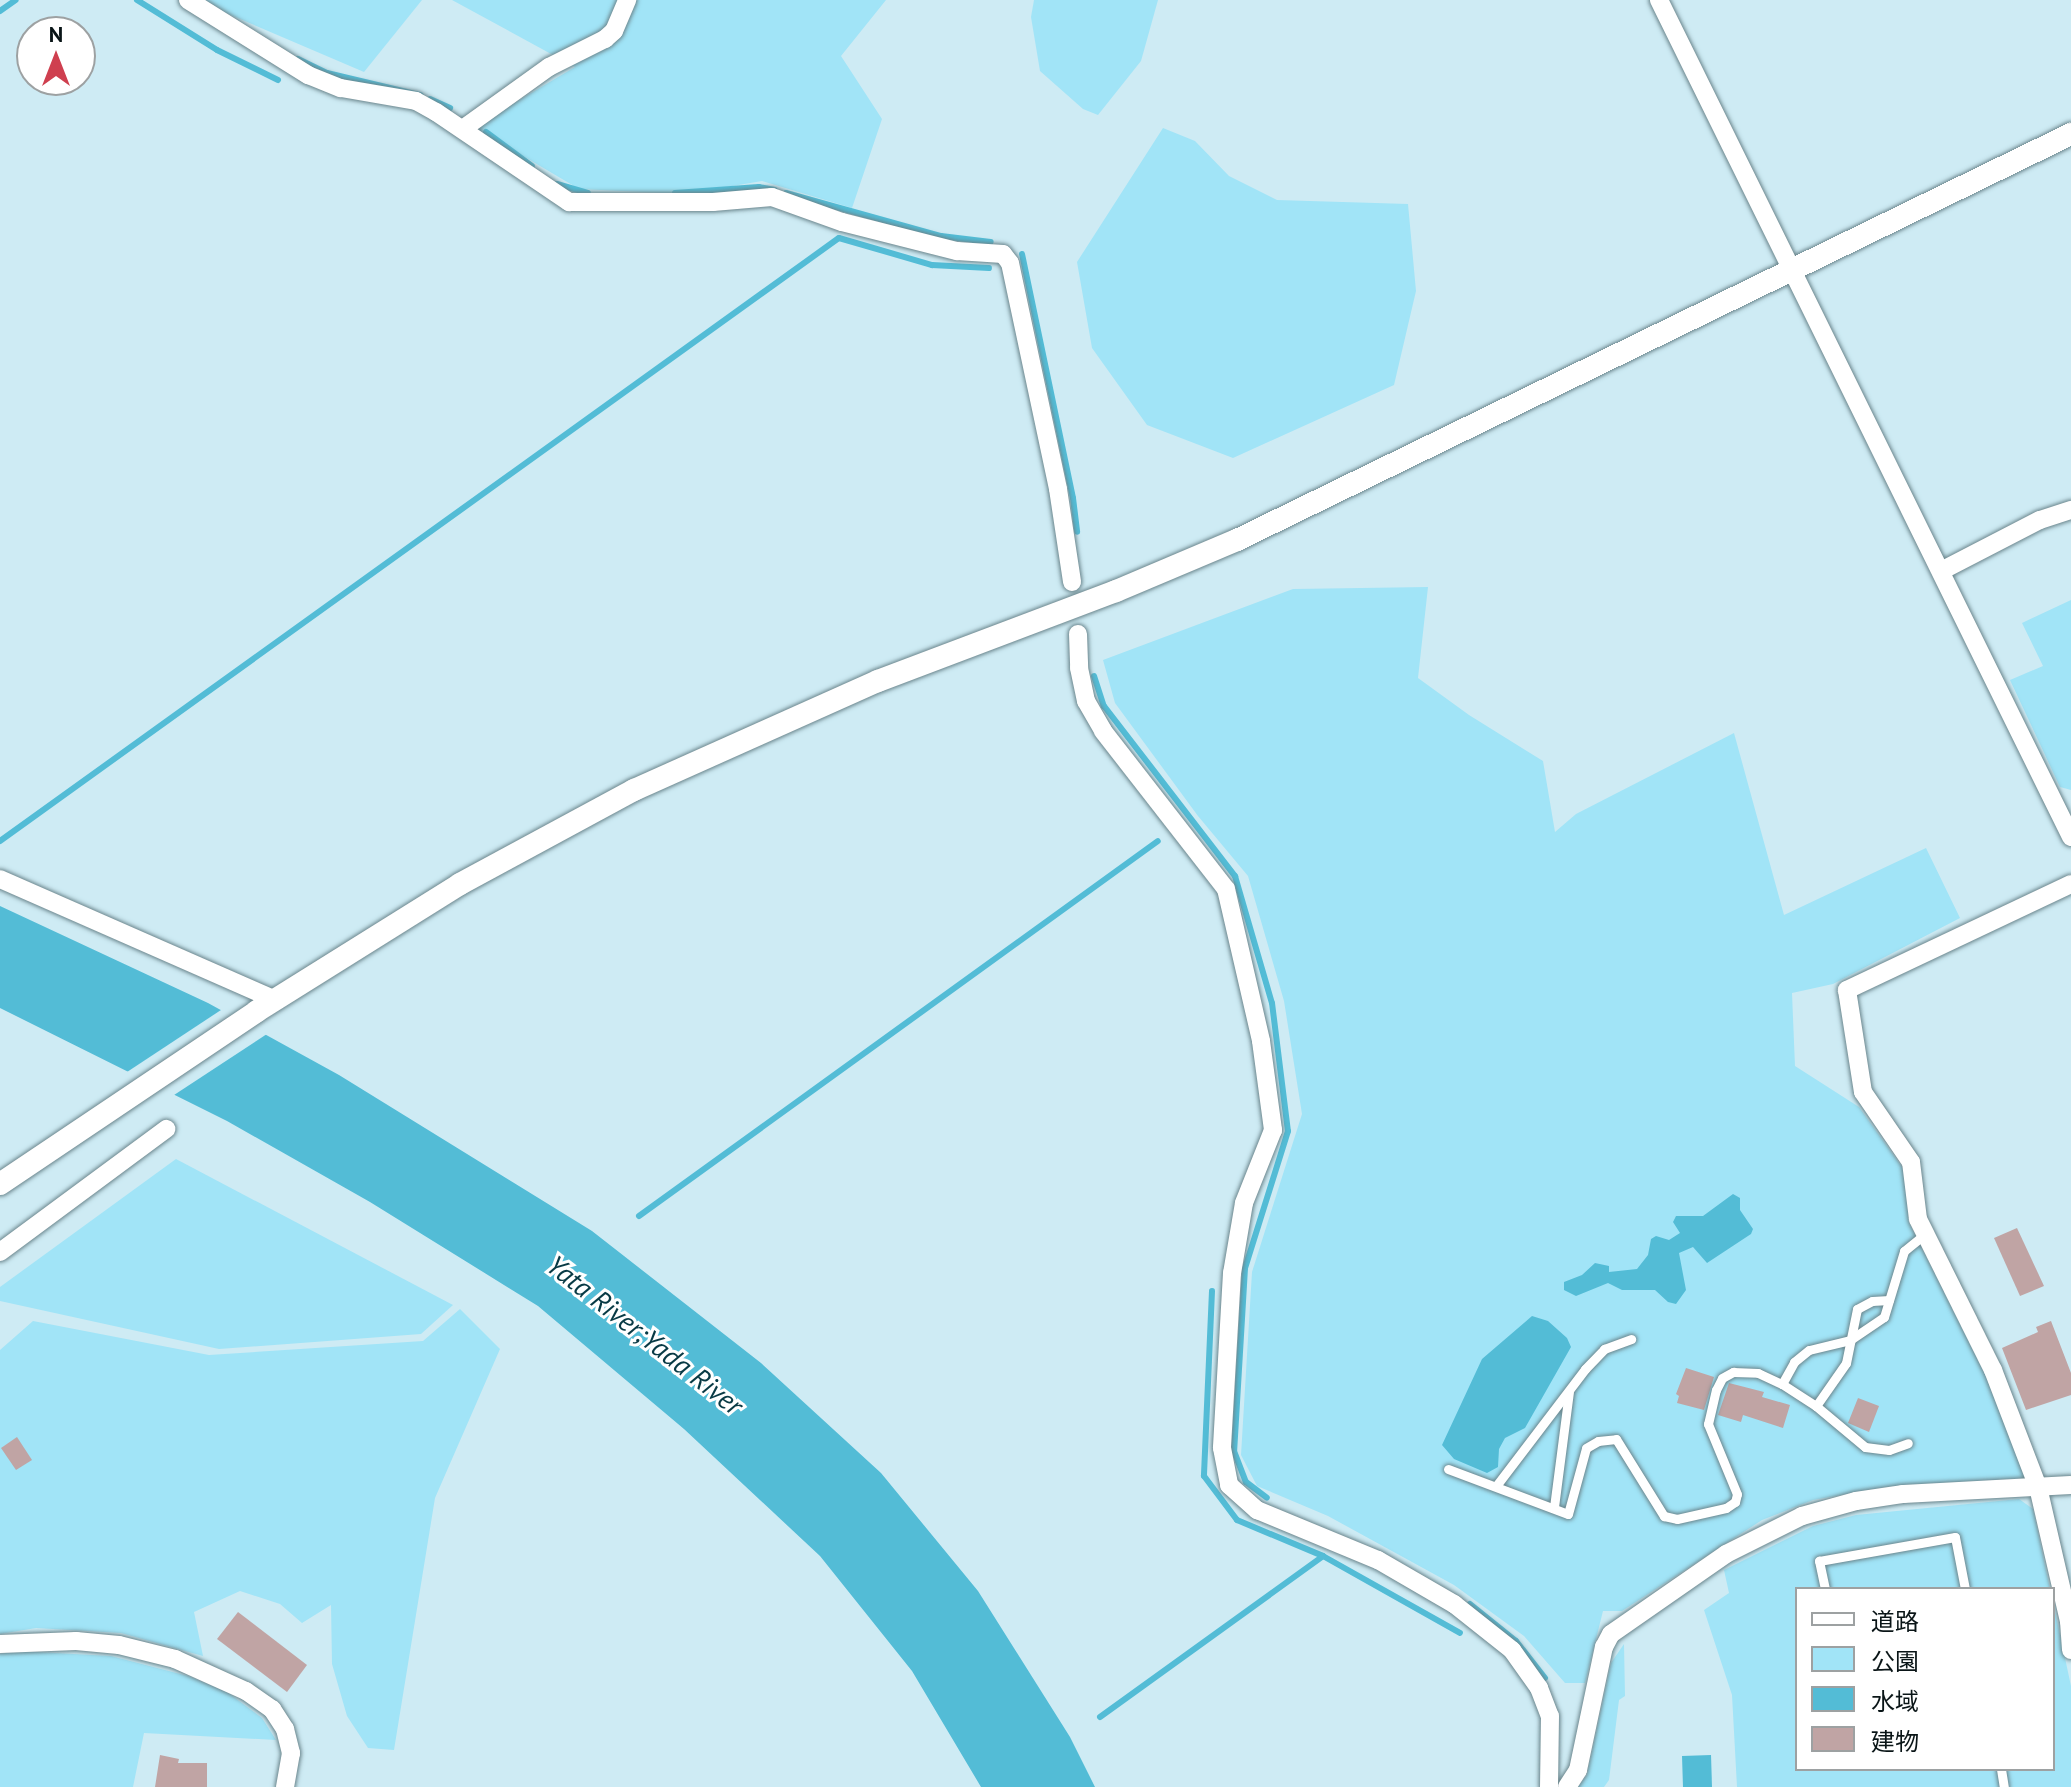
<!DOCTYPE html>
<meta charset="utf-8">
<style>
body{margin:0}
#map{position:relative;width:2071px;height:1787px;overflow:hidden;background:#ceebf4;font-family:"PT Sans","Noto Sans JP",sans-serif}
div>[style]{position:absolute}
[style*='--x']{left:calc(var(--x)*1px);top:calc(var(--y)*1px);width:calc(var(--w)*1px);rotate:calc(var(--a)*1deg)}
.green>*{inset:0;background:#a1e4f7}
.water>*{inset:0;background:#53bcd6}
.pier>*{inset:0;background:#ceebf4}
.stream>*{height:6px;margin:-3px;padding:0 3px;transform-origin:3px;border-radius:3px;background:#53bcd6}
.building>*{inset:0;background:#c0a4a4}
.roads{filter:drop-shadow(0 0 2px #6a858c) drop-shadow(0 0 2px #6a858c)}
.service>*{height:9px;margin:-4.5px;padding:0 4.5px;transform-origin:4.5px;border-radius:4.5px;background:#fff}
.minor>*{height:18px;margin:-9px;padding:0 9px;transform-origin:9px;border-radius:9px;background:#fff}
.tertiary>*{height:22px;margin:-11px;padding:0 11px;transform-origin:11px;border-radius:11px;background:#fff}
span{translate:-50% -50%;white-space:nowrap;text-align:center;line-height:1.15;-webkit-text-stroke:6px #fff;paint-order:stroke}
.water-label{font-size:28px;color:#083a45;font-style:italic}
.legend{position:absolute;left:1795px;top:1587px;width:260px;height:184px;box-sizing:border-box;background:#fff;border:2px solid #9da1a2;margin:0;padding:10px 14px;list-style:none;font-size:24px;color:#0a1517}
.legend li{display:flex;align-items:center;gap:16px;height:40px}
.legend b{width:40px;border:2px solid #9da1a2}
.north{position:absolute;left:16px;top:16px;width:80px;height:80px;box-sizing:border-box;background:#fff;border:2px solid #9da1a2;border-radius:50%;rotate:0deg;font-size:22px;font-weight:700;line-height:32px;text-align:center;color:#0a1517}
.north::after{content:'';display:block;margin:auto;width:28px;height:36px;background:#cf3f4f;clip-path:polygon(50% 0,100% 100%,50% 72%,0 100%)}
</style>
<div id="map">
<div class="green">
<div style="clip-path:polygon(205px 0,422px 0,364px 72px,226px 13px)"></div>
<div style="clip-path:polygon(452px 0,886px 0,841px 56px,882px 119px,852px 208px,762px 181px,685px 194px,579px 189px,474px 127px,575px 67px)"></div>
<div style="clip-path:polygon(1034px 0,1158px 0,1141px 61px,1098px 115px,1083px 109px,1040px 71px,1031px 17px)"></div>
<div style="clip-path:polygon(1163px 128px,1195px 141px,1229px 176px,1277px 200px,1408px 204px,1416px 291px,1394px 385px,1233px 458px,1147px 425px,1092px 348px,1077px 262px)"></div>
<div style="clip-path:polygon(1428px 587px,1418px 678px,1469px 715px,1543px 761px,1555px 832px,1576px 814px,1734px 733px,1784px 915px,1926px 848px,1960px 918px,1833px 984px,1792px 993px,1795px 1066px,1859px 1107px,1904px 1170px,1909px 1223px,1987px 1377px,2027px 1478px,1886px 1487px,1813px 1500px,1762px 1520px,1622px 1611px,1603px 1611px,1585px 1683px,1565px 1683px,1524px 1636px,1454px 1585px,1328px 1516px,1257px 1486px,1241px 1455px,1252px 1272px,1302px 1114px,1284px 1001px,1248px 876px,1198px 816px,1115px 703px,1103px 660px,1293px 589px)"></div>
<div style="clip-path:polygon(2071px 600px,2071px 790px,2060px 787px,2010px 680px,2043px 666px,2022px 623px)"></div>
<div style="clip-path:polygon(176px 1159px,453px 1305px,421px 1334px,219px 1349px,0 1301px,0 1287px)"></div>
<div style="clip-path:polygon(460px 1309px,500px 1349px,435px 1498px,394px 1750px,368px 1748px,347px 1716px,332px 1664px,331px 1605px,302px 1623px,280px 1604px,240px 1591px,194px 1612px,203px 1656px,121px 1633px,36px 1628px,0 1634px,0 1350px,33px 1321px,209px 1355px,423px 1341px)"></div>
<div style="clip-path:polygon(2019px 1499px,2033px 1509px,2050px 1589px,1797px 1589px,1797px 1769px,2053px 1769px,2053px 1602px,2071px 1686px,2071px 1787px,1737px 1787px,1732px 1695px,1704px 1610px,1729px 1593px,1724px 1570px,1813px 1526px,1856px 1515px)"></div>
<div style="clip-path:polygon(1624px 1644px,1625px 1696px,1619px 1700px,1609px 1780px,1604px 1787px,1578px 1787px,1587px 1775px,1611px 1663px)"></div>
<div style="clip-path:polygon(18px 1651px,111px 1656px,188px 1676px,227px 1692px,262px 1718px,276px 1740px,144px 1733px,133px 1787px,0 1787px,0 1654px)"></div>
</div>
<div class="water">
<div style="clip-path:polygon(0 906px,208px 1003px,339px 1075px,592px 1231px,761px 1363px,881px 1473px,978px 1591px,1070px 1737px,1095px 1787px,981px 1787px,912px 1671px,820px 1556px,684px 1429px,538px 1306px,370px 1202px,227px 1121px,0 1008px)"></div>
<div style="clip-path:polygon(1733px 1194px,1740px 1198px,1740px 1210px,1753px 1229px,1751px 1234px,1707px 1263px,1693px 1247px,1679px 1253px,1686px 1290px,1676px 1304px,1668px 1302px,1655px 1290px,1622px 1290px,1608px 1283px,1576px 1296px,1564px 1290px,1564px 1282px,1582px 1275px,1595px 1263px,1609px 1266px,1609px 1272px,1637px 1269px,1648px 1255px,1651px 1239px,1656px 1236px,1669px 1240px,1680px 1233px,1673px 1222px,1676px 1216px,1703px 1216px)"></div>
<div style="clip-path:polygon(1532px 1316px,1548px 1321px,1567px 1338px,1571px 1347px,1525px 1428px,1505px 1438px,1499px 1449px,1498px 1467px,1487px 1473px,1454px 1459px,1442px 1445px,1482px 1359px)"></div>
<div style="clip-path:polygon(1711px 1755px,1712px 1787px,1683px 1787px,1682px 1756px)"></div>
</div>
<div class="pier">
<div style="clip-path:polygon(224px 1008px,270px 1032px,171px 1097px,124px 1074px)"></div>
</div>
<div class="stream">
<div style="--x:137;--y:0;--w:94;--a:32"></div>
<div style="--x:217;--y:50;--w:68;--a:26.2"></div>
<div style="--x:0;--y:11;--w:19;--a:-35"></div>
<div style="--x:298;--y:59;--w:32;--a:26"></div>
<div style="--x:327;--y:73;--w:96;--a:13.3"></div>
<div style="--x:430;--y:99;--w:22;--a:24"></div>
<div style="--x:486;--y:132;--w:57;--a:36.5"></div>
<div style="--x:557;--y:184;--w:32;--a:16"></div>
<div style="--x:675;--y:193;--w:84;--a:-4.1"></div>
<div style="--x:759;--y:187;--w:16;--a:11"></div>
<div style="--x:786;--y:193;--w:161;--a:15.5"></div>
<div style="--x:941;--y:236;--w:50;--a:6.8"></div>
<div style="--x:1022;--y:254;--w:249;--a:78.2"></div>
<div style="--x:1073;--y:498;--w:34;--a:83"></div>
<div style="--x:1094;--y:676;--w:32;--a:72"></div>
<div style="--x:1104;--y:706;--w:215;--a:52.4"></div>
<div style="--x:1235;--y:876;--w:132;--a:73.8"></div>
<div style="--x:1272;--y:1003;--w:129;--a:82.9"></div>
<div style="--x:1288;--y:1131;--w:144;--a:107.4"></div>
<div style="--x:1245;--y:1268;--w:183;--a:93.4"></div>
<div style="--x:1234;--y:1451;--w:33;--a:69"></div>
<div style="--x:1246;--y:1482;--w:26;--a:37"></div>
<div style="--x:0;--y:841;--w:1033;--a:-35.71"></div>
<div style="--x:839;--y:238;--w:97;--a:16.2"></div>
<div style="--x:932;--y:265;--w:57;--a:3"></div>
<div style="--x:639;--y:1216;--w:640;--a:-35.85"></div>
<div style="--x:1212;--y:1291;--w:185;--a:92.5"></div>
<div style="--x:1204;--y:1476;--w:55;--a:53.1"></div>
<div style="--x:1237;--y:1520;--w:93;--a:22.7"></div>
<div style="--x:1323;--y:1556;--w:157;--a:29.3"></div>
<div style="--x:1470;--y:1604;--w:59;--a:38.8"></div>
<div style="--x:1516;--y:1641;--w:47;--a:51.9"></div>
<div style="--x:1100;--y:1717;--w:275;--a:-35.8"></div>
</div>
<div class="building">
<div style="clip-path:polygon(2017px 1228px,2044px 1286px,2020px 1296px,1994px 1238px)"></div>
<div style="clip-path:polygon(2051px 1321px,2071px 1373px,2071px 1395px,2026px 1410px,2002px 1348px,2038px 1332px,2036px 1327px)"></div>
<div style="clip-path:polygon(1686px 1368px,1714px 1377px,1704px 1410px,1677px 1403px,1679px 1396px,1676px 1394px)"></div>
<div style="clip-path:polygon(1729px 1383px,1764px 1392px,1762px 1397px,1790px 1405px,1783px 1428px,1743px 1415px,1741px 1422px,1718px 1415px)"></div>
<div style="clip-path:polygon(1858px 1398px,1879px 1406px,1869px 1432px,1848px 1423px)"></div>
<div style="clip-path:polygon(17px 1437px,32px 1460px,16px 1470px,1px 1448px)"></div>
<div style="clip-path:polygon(238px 1612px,307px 1665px,287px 1692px,217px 1639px)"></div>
<div style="clip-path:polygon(160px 1755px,179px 1759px,178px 1763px,207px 1763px,207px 1787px,155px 1787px)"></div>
</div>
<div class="roads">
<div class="service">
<div style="--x:1782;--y:1384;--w:25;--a:-61"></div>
<div style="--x:1794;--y:1362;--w:19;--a:-39"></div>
<div style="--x:1809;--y:1350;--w:42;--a:-13.7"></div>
<div style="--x:1850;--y:1340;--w:41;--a:-34.1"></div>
<div style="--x:1884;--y:1317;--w:69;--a:-73.1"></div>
<div style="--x:1904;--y:1251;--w:27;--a:-39"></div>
<div style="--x:1816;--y:1406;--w:52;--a:-55.1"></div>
<div style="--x:1846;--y:1363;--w:55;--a:-78.5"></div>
<div style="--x:1857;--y:1309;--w:17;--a:-28"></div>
<div style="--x:1872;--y:1301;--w:17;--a:-3"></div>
<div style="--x:1448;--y:1469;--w:128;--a:20.6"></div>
<div style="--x:1568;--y:1514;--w:68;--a:-74.7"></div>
<div style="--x:1586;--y:1448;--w:14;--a:-30"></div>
<div style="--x:1598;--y:1441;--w:18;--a:-6"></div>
<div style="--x:1616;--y:1439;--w:91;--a:58.1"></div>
<div style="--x:1664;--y:1516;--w:13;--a:13"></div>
<div style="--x:1677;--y:1519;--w:50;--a:-12.7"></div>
<div style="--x:1726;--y:1508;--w:11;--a:-34"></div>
<div style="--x:1735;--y:1502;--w:8;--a:-76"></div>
<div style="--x:1737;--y:1494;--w:76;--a:-112.5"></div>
<div style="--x:1708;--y:1424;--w:35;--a:-77"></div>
<div style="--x:1716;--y:1390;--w:13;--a:-63"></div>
<div style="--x:1722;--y:1378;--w:13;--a:-29"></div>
<div style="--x:1733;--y:1372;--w:25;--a:2"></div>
<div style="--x:1758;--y:1373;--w:26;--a:25"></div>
<div style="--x:1782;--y:1384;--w:40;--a:32.9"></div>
<div style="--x:1816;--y:1406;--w:64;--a:39.9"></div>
<div style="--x:1865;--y:1447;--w:24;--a:7"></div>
<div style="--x:1889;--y:1450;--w:20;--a:-20"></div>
<div style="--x:1496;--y:1486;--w:147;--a:-52.7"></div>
<div style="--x:1585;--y:1369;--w:28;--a:-46"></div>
<div style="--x:1604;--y:1349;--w:29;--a:-20"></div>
<div style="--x:1554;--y:1507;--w:116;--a:-82.6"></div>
<div style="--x:1825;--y:1589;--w:29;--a:-102"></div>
<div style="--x:1819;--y:1561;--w:138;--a:-10"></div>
<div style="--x:1955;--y:1537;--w:53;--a:79.1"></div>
<div style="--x:2001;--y:1769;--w:18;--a:81"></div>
</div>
<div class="minor">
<div style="--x:188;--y:0;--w:142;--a:32"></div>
<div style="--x:308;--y:75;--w:35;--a:22"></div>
<div style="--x:341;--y:88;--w:76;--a:9.8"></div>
<div style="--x:416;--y:101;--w:23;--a:29"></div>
<div style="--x:436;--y:112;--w:161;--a:34.1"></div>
<div style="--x:569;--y:202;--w:144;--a:0"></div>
<div style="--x:713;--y:202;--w:59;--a:-4.8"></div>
<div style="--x:772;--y:197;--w:74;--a:19.7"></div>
<div style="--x:842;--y:222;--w:119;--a:14.2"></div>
<div style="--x:957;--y:251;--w:46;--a:3.7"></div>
<div style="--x:1003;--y:254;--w:11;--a:52"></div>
<div style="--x:1010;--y:263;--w:231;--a:78"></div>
<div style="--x:1058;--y:489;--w:94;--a:81.4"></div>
<div style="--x:1659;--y:0;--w:933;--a:63.79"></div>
<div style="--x:464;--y:128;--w:105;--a:-35.7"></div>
<div style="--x:549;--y:67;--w:63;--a:-26.6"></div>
<div style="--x:605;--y:39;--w:12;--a:-42"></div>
<div style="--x:614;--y:31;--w:34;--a:-67"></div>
<div style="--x:1941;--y:571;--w:111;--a:-27.3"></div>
<div style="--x:2040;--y:520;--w:33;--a:-18"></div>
<div style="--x:1078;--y:634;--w:34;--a:88"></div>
<div style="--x:1079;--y:668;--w:34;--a:78"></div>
<div style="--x:1086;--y:701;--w:34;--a:60"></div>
<div style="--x:1103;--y:731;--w:200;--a:52.1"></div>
<div style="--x:1226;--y:889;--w:156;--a:77"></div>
<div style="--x:1261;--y:1041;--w:90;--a:82.3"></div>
<div style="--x:1273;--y:1130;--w:79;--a:111.7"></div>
<div style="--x:1244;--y:1203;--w:71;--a:99.7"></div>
<div style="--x:1232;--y:1273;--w:175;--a:93.3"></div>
<div style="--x:1222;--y:1448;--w:38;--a:79"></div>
<div style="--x:1229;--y:1485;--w:38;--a:42"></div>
<div style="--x:1257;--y:1510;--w:131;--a:22.5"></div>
<div style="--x:1378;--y:1560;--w:88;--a:30.1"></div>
<div style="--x:1454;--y:1604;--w:74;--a:38.4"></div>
<div style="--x:1512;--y:1650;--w:47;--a:54.6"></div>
<div style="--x:1539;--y:1688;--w:30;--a:69"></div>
<div style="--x:1550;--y:1716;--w:71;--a:90.8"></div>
<div style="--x:0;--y:879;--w:300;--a:23.7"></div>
<div style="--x:2071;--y:884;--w:248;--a:154.7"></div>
<div style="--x:1847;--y:990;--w:103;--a:81.1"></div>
<div style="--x:1863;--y:1092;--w:85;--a:55.6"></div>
<div style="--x:1911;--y:1162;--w:57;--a:83"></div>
<div style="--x:1918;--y:1219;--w:169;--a:63.6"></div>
<div style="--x:1993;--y:1370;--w:125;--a:69"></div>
<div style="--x:2038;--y:1487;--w:138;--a:77"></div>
<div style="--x:2069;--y:1621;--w:29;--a:86"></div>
<div style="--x:0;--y:1252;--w:207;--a:-36.5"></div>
<div style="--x:0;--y:1644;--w:76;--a:-2.3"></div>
<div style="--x:76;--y:1641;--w:43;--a:5.3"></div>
<div style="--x:119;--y:1645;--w:58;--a:14"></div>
<div style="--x:175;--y:1659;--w:78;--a:24.3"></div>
<div style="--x:246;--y:1691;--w:32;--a:35"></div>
<div style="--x:272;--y:1709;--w:24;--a:57"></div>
<div style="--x:285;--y:1729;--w:25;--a:76"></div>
<div style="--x:291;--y:1753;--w:35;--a:100"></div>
<div style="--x:1567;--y:1787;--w:20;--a:-57"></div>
<div style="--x:1578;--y:1770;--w:126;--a:-78.1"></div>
<div style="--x:1604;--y:1647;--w:15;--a:-62"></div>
<div style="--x:1611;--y:1634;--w:140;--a:-34.8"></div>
<div style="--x:1726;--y:1554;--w:85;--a:-26.6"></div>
<div style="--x:1802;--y:1516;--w:56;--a:-15.5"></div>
<div style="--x:1856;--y:1501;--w:48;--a:-8.5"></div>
<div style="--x:1903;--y:1494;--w:168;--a:-3.1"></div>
</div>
<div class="tertiary">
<div style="--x:0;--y:1184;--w:310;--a:-33.9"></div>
<div style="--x:257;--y:1011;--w:239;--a:-32"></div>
<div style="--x:460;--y:884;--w:198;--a:-28.4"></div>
<div style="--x:634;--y:790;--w:267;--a:-24.1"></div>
<div style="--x:878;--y:681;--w:254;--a:-20.7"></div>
<div style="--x:1116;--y:591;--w:131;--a:-22.9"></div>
<div style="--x:1237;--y:540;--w:928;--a:-25.96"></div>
</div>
</div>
<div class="water-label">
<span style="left:645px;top:1335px;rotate:38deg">Yata River;Yada River</span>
</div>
<ul class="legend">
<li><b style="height:10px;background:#fff"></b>道路</li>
<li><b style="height:22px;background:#a1e4f7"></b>公園</li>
<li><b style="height:22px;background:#53bcd6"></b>水域</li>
<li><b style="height:22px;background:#c0a4a4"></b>建物</li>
</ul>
<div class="north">N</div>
</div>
